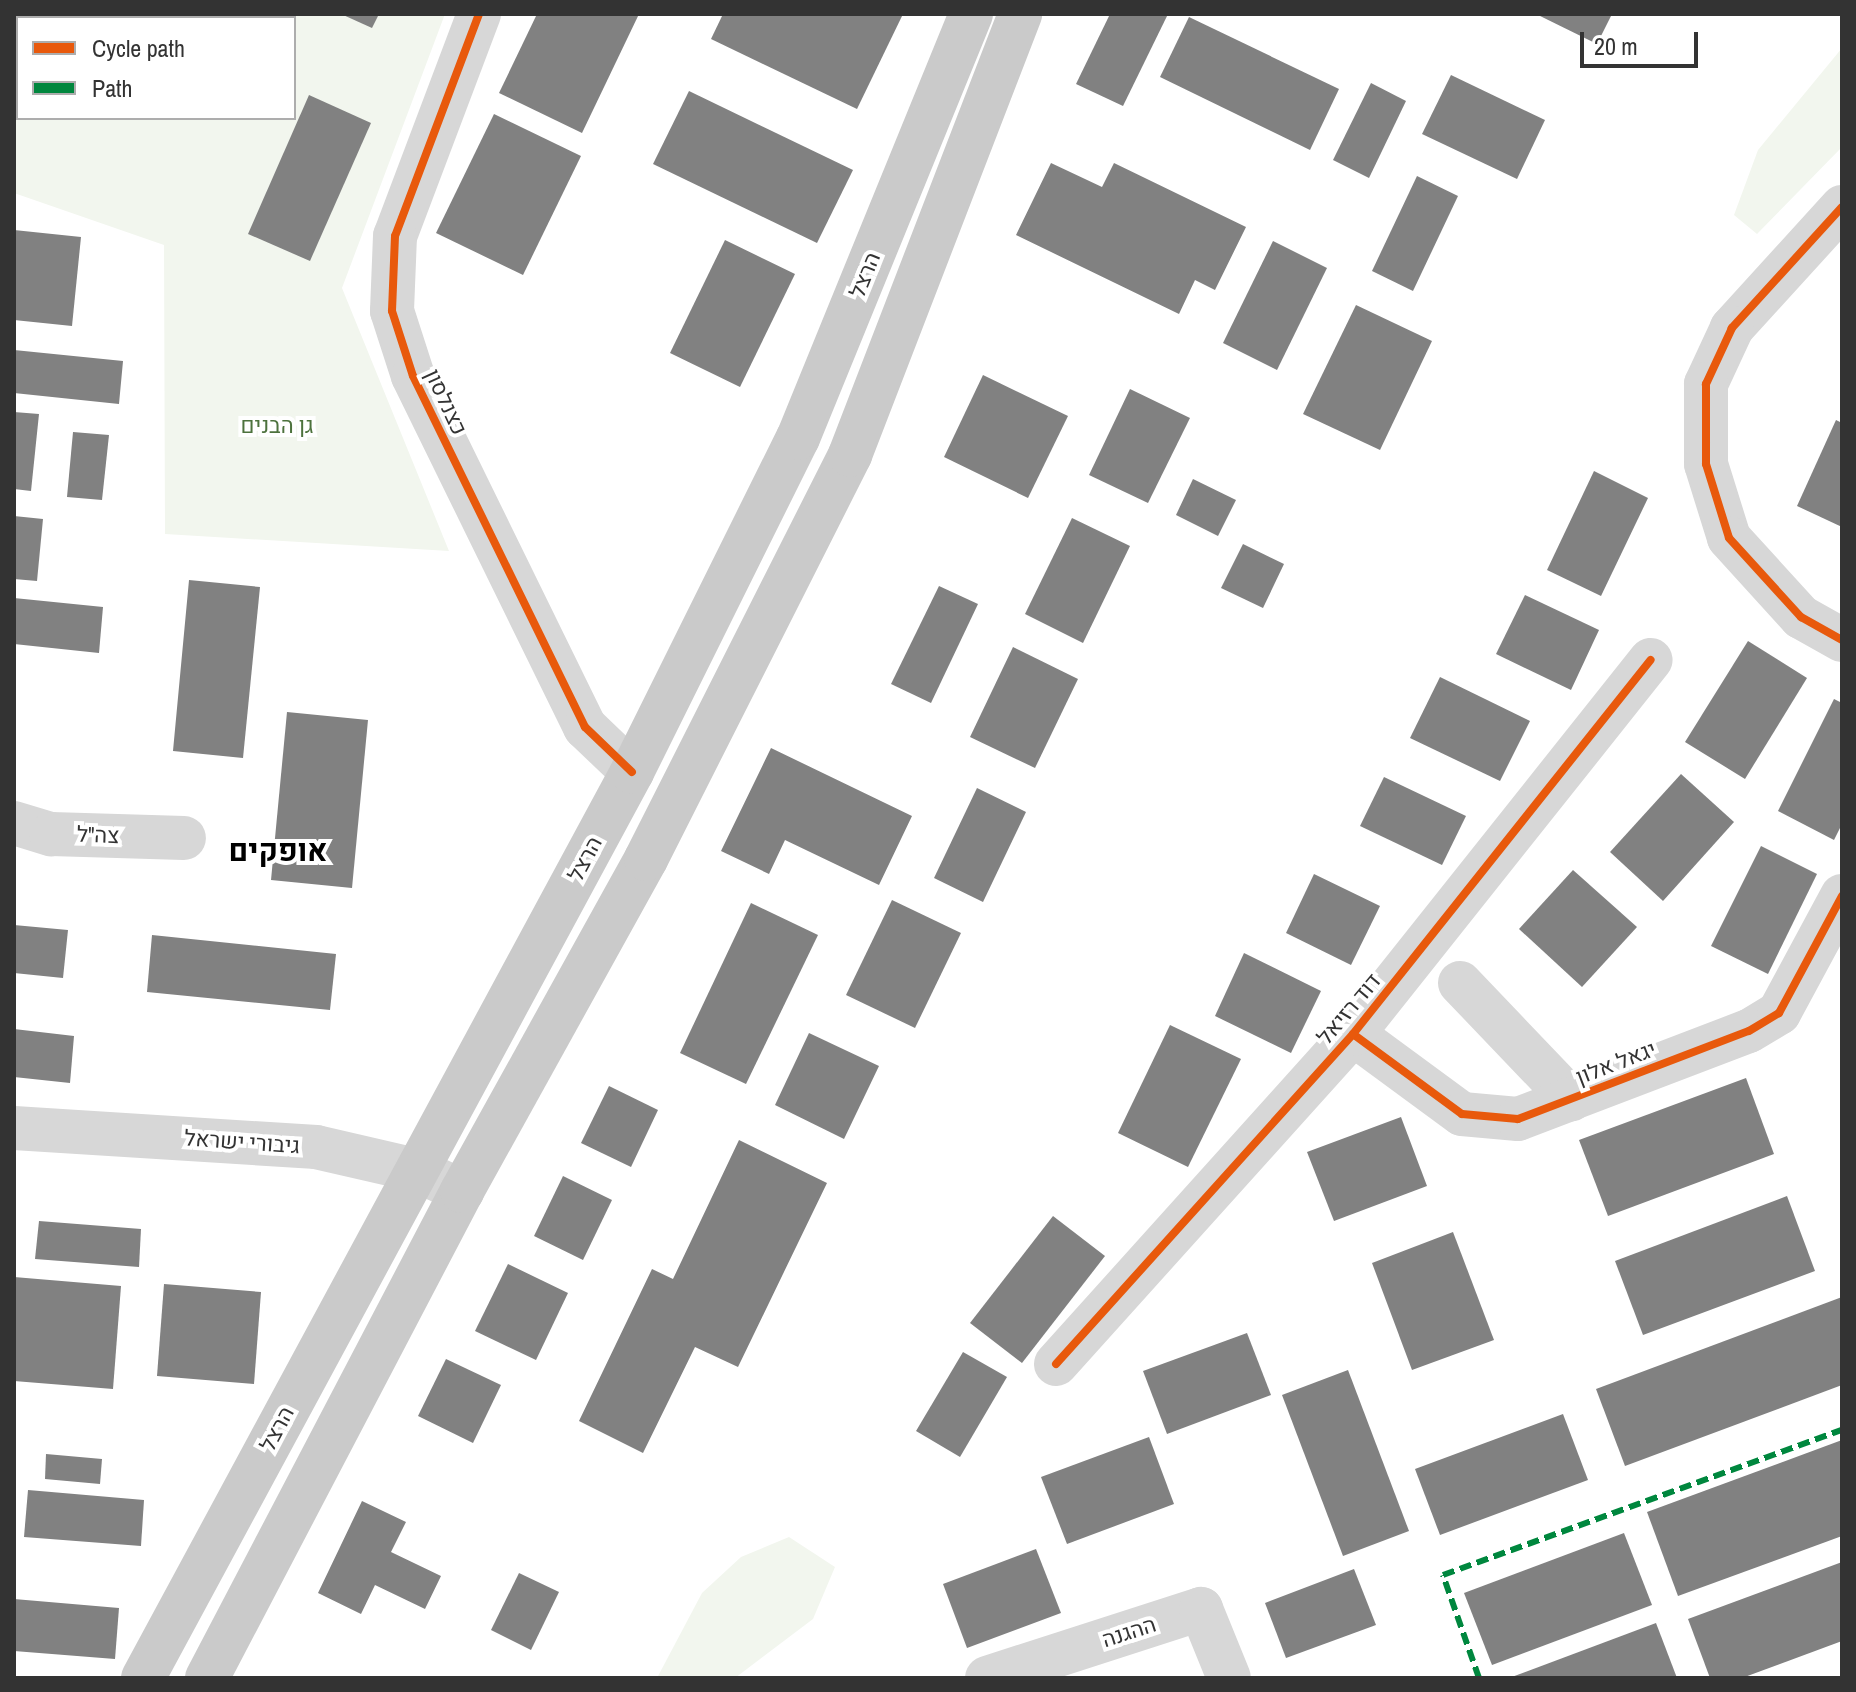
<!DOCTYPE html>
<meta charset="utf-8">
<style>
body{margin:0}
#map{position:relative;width:1856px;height:1692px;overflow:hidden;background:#fff;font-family:"Archivo Narrow",Heebo,sans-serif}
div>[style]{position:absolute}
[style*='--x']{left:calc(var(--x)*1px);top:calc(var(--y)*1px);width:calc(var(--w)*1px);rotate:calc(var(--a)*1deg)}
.green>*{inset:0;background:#f2f6ee}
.building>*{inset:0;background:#818181}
.minor>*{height:44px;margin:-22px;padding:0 22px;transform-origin:22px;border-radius:22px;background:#d7d7d7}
.major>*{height:44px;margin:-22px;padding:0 22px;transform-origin:22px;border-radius:22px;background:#cacaca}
.quiet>*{height:6px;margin-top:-3px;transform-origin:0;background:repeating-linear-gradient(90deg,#00873e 0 12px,transparent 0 18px)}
.cycleway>*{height:8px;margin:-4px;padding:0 4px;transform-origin:4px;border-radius:4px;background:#e8590c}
span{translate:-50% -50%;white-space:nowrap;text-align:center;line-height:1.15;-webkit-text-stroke:8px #fff;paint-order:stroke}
.street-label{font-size:22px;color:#333}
.park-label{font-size:22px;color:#4d723d}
.district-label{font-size:30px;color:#000;font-weight:700}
.frame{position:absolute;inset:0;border:16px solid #333;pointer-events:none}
.legend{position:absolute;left:16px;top:16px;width:280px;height:104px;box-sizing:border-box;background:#fff;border:2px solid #adadad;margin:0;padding:10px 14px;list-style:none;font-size:24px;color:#333}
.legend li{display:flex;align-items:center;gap:16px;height:40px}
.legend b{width:40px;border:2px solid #adadad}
.scale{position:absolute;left:1580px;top:32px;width:118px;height:36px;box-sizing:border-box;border:4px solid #333;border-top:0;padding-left:10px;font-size:24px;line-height:28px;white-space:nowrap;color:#333;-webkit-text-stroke:6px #fff;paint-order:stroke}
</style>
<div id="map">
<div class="green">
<div style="clip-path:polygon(evenodd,14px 14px,445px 14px,342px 288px,449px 551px,165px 534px,164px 245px,14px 193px,14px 14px,18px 18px,294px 18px,294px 118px,18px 118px,18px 18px)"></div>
<div style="clip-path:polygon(1842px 48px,1842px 147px,1757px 234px,1734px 215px,1758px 150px)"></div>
<div style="clip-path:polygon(789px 1537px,835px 1567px,813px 1619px,735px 1678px,657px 1678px,702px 1593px,741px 1557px)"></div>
</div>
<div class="building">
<div style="clip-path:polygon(341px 14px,379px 14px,372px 28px)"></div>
<div style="clip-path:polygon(537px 14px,639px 14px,582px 133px,499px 93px)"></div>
<div style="clip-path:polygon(723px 14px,903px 14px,857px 109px,711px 39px)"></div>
<div style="clip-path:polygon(1110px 14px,1168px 14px,1123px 106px,1076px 84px)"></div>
<div style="clip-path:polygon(1536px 14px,1612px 14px,1597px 44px)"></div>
<div style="clip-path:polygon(1189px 17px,1339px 89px,1310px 150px,1160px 77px)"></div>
<div style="clip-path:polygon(1451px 75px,1545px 120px,1517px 179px,1422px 134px)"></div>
<div style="clip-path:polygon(1371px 83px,1406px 101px,1369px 178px,1333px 160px)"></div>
<div style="clip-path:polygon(689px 91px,853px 170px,817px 243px,653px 164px)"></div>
<div style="clip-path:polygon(309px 95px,371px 123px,310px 261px,248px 234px)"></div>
<div style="clip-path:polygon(494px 114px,581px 156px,523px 275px,436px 233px)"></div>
<div style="clip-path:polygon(1051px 163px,1102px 187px,1114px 163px,1246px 227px,1215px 290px,1195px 280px,1179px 314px,1016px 235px)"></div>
<div style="clip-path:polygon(1417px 176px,1458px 196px,1413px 291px,1372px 271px)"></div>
<div style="clip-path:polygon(14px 230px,81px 237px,72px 326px,14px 320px)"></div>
<div style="clip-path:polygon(725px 240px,795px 274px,740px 387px,670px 353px)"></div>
<div style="clip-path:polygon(1273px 241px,1327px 268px,1277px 370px,1223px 343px)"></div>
<div style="clip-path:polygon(1356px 305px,1432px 341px,1380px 450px,1303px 414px)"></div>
<div style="clip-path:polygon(14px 350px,123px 361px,119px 404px,14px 393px)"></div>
<div style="clip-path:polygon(983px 375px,1068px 416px,1028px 498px,944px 457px)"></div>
<div style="clip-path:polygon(1130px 389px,1190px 418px,1148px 503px,1089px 475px)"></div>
<div style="clip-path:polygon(14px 412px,39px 414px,31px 491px,14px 489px)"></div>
<div style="clip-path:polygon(1836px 420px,1842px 423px,1842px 527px,1797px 506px)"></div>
<div style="clip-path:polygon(73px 432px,109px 435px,102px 500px,67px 497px)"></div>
<div style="clip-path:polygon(1594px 471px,1648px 498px,1601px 596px,1547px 570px)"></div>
<div style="clip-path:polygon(1193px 479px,1236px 500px,1218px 536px,1176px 515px)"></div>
<div style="clip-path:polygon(14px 516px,43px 519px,37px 581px,14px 579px)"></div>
<div style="clip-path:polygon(1072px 518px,1130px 546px,1083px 643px,1025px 614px)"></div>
<div style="clip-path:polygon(1243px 544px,1284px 564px,1263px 608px,1221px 588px)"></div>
<div style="clip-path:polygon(189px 580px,260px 587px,243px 758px,173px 751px)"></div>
<div style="clip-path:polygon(939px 586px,978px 604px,931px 703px,891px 684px)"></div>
<div style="clip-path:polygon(1525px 595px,1599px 630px,1571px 690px,1496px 654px)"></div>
<div style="clip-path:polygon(14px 598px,103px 607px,99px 653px,14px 644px)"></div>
<div style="clip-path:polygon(1748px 641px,1807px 678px,1745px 779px,1685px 742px)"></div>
<div style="clip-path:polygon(1013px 647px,1078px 679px,1035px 768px,970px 737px)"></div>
<div style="clip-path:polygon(1440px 677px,1530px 721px,1500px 781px,1410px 738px)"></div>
<div style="clip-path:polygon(1834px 699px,1842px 703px,1842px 824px,1834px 840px,1778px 811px)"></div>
<div style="clip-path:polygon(287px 712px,368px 720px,352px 888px,271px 880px)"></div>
<div style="clip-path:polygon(771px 748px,912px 816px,879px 885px,785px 840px,769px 874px,721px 851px)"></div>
<div style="clip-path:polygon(1681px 774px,1734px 822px,1663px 901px,1610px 852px)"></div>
<div style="clip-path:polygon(1384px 777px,1466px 816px,1442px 865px,1360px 826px)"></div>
<div style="clip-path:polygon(977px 788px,1026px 812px,983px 902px,934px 878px)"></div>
<div style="clip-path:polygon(1761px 846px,1817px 874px,1768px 974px,1711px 946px)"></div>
<div style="clip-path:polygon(1573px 870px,1637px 927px,1582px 987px,1519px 929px)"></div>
<div style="clip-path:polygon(1314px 874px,1380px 906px,1351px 965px,1286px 933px)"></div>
<div style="clip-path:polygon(892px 900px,961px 933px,915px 1028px,846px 995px)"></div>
<div style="clip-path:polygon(751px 903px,818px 935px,746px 1084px,680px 1053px)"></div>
<div style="clip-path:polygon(14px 925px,68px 930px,63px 978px,14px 973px)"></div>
<div style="clip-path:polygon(152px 935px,336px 954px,330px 1010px,147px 992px)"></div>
<div style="clip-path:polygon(1244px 953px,1321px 991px,1291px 1053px,1215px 1016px)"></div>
<div style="clip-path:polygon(1170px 1025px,1241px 1059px,1188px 1167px,1118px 1133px)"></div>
<div style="clip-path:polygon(14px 1029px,74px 1036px,70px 1083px,14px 1077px)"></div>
<div style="clip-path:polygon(809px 1033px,879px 1066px,844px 1139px,775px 1105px)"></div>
<div style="clip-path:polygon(1746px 1078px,1774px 1154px,1608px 1216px,1579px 1140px)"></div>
<div style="clip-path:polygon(609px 1086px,658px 1110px,631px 1167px,581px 1143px)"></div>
<div style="clip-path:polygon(1401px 1117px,1427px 1186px,1334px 1221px,1307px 1152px)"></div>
<div style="clip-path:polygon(739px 1140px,827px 1183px,738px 1367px,695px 1347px,643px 1453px,579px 1421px,652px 1269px,673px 1279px)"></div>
<div style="clip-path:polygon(563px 1176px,612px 1200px,583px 1260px,534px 1236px)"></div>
<div style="clip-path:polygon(1787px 1196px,1815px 1271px,1643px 1335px,1615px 1261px)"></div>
<div style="clip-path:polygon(1053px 1216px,1105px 1256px,1022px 1363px,970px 1323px)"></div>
<div style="clip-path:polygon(39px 1221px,141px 1229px,139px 1267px,35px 1259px)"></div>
<div style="clip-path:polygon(1453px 1232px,1494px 1340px,1412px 1370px,1372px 1263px)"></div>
<div style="clip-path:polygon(508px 1264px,568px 1293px,536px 1360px,475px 1331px)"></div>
<div style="clip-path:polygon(14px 1277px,121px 1286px,113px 1389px,14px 1381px)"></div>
<div style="clip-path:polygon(164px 1284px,261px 1292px,254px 1384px,157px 1376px)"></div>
<div style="clip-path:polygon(1842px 1297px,1842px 1385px,1625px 1466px,1596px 1389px)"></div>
<div style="clip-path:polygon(1247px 1333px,1271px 1395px,1167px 1434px,1143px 1371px)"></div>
<div style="clip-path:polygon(963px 1352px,1007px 1377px,960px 1457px,916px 1431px)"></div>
<div style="clip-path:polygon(446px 1359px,501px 1385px,473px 1443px,418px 1416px)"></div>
<div style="clip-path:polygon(1348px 1370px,1409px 1531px,1343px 1556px,1282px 1395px)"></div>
<div style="clip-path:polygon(1563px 1414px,1588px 1480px,1440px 1535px,1415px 1469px)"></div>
<div style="clip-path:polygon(1149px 1437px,1174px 1504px,1067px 1544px,1041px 1477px)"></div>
<div style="clip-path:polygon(1842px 1440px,1842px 1536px,1678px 1596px,1647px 1512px)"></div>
<div style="clip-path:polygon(46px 1454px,102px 1459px,100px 1484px,45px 1479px)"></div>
<div style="clip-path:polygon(28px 1490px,144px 1500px,141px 1546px,24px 1537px)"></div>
<div style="clip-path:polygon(362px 1501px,406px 1522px,391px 1552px,441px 1576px,425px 1609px,375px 1585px,361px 1614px,318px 1593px)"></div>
<div style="clip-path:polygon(1624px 1533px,1652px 1605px,1492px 1665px,1464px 1593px)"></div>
<div style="clip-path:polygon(1036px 1549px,1061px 1613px,967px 1648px,943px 1584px)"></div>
<div style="clip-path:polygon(1842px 1562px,1842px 1641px,1742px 1678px,1710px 1678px,1688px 1619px)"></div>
<div style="clip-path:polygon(1354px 1569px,1376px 1625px,1286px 1658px,1265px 1603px)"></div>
<div style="clip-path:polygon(519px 1573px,559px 1592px,531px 1650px,491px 1630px)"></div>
<div style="clip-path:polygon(14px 1599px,119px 1608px,115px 1659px,14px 1651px)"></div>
<div style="clip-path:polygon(1656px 1623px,1677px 1678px,1509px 1678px)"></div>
</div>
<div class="minor">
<div style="--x:479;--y:14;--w:237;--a:110.7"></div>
<div style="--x:395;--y:236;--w:75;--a:92.3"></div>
<div style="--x:392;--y:311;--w:68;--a:72.1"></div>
<div style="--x:413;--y:376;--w:391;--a:63.9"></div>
<div style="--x:585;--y:727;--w:65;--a:43.8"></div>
<div style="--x:1842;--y:207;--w:164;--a:132.3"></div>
<div style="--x:1732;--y:328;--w:62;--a:114.9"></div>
<div style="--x:1706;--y:384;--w:80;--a:90"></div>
<div style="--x:1706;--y:464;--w:77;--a:72.7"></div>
<div style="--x:1729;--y:538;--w:107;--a:47.7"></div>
<div style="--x:1801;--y:617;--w:47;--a:29.3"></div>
<div style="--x:14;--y:823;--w:39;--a:17"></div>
<div style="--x:51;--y:834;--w:133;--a:1.7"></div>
<div style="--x:1460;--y:983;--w:161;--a:46.3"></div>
<div style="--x:1353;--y:1034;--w:135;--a:36.3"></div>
<div style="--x:1462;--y:1114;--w:56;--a:5.1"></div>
<div style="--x:1518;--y:1119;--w:247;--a:-20.9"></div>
<div style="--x:1749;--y:1031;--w:35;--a:-31"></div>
<div style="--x:1779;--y:1013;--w:133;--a:-61.7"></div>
<div style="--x:14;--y:1128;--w:303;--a:3.6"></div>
<div style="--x:316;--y:1147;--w:103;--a:13"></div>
<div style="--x:416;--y:1170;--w:51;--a:24.5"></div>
<div style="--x:1056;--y:1364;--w:444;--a:-48"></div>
<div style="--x:1353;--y:1034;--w:478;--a:-51.5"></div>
<div style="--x:987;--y:1678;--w:225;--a:-17.9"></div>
<div style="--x:1201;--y:1609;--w:74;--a:67.9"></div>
</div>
<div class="major">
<div style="--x:143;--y:1678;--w:1030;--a:-61.64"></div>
<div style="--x:632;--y:772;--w:373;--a:-63.6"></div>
<div style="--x:798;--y:438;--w:458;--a:-67.8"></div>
<div style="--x:207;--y:1678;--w:550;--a:-62.36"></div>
<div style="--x:462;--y:1191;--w:380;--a:-61"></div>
<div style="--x:646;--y:859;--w:453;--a:-63.2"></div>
<div style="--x:850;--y:455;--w:473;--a:-68.9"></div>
</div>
<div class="quiet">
<div style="--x:1479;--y:1678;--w:109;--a:-109.3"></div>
<div style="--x:1443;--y:1575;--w:425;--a:-20"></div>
</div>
<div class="cycleway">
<div style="--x:479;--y:14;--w:237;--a:110.7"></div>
<div style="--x:395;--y:236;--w:75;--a:92.3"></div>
<div style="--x:392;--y:311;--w:68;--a:72.1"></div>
<div style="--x:413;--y:376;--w:391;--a:63.9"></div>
<div style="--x:585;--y:727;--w:65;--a:43.8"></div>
<div style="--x:1842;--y:207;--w:164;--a:132.3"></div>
<div style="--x:1732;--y:328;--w:62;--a:114.9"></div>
<div style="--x:1706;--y:384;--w:80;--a:90"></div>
<div style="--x:1706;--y:464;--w:77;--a:72.7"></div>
<div style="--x:1729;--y:538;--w:107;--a:47.7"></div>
<div style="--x:1801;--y:617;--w:47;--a:29.3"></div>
<div style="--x:1353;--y:1034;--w:135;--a:36.3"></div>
<div style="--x:1462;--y:1114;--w:56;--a:5.1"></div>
<div style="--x:1518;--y:1119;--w:247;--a:-20.9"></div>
<div style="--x:1749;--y:1031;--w:35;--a:-31"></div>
<div style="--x:1779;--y:1013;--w:133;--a:-61.7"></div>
<div style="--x:1056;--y:1364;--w:444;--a:-48"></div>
<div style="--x:1353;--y:1034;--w:478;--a:-51.5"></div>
</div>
<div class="street-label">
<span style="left:865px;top:275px;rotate:-68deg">הרצל</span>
<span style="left:446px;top:402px;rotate:65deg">כצנלסון</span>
<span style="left:98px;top:835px;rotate:2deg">צה"ל</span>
<span style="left:585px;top:859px;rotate:-62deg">הרצל</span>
<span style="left:1349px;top:1009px;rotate:-50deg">דוד רזיאל</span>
<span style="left:1616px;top:1063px;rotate:-21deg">יגאל אלון</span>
<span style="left:242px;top:1142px;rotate:4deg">גיבורי ישראל</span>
<span style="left:277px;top:1429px;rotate:-62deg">הרצל</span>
<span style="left:1129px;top:1632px;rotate:-18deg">ההגנה</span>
</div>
<div class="park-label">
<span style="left:277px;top:426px">גן הבנים</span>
</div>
<div class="district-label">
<span style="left:278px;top:850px">אופקים</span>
</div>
<div class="frame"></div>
<ul class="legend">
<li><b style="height:10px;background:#e8590c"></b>Cycle path</li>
<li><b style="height:10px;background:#00873e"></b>Path</li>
</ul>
<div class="scale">20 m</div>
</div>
